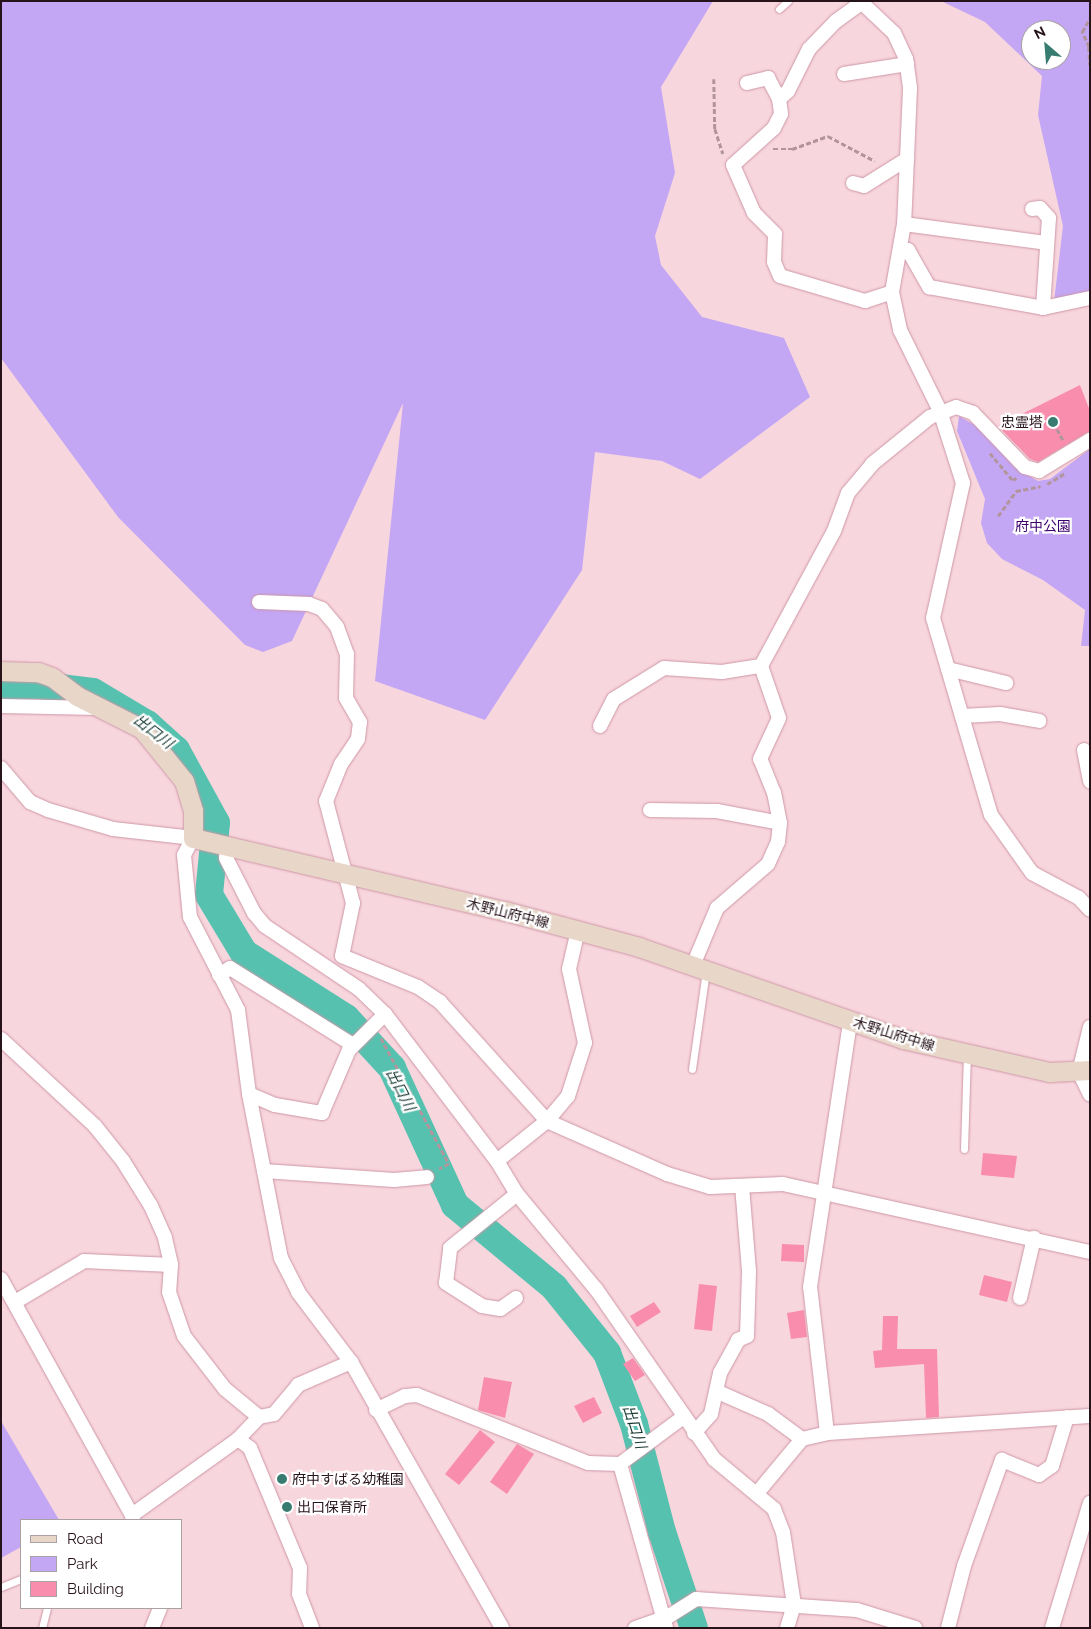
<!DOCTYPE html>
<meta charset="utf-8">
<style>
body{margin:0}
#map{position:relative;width:1091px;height:1629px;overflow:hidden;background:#f8d6de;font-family:Raleway,"Noto Sans JP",sans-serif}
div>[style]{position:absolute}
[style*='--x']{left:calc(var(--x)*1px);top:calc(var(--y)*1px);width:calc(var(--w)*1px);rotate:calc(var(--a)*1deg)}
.green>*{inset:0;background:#c3a6f4}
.river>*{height:28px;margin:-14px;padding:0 14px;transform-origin:14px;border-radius:14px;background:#57c1af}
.building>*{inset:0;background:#f98dae}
.path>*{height:2.5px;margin-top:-1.25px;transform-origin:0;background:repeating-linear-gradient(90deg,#b2959c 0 5px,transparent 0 7.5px)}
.roads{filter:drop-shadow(0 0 1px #cd97a6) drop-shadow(0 0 1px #cd97a6)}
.lane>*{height:7px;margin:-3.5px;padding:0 3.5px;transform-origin:3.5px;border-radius:3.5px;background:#fff}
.street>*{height:14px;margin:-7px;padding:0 7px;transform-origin:7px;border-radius:7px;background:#fff}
.secondary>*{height:19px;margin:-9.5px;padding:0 9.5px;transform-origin:9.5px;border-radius:9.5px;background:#e8d7c9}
.dots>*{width:14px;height:14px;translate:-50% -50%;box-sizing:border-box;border:2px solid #fff;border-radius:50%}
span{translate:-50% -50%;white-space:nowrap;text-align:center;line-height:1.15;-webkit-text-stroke:4.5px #fff;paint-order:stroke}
.poi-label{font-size:14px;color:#27141a}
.right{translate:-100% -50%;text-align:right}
.left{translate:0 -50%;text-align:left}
.park-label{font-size:14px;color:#3c006d}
.street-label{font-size:14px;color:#27141a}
.water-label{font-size:15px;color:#163630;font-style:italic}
.frame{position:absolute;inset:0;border:2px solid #27141a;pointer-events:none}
.legend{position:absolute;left:20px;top:1519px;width:162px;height:90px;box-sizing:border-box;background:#fff;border:1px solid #a9a1a3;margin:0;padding:6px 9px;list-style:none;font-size:15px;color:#27141a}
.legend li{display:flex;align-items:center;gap:10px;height:25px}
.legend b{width:25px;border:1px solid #a9a1a3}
.north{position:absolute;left:1021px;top:20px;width:50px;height:50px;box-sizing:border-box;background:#fff;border:1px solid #a9a1a3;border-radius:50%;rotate:333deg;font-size:14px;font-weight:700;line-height:20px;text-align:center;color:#27141a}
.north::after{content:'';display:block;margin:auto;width:18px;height:22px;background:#387c71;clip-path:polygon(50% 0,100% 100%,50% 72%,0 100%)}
</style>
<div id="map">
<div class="green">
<div style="clip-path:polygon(1px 1px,713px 1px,661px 87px,675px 173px,655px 236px,661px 265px,702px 317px,784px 338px,810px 397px,700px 479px,662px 461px,595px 452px,582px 570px,485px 720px,375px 681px,403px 403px,292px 641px,263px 652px,245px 645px,118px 517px,1px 358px)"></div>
<div style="clip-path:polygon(evenodd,941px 1px,1090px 1px,1090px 304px,1053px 310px,1063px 226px,1038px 115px,1042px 76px,985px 22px,941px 1px,1031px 30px,1061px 30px,1061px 60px,1031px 60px,1031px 30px)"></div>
<div style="clip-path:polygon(959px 416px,980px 428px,1014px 467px,1038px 481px,1050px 479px,1090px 449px,1090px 646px,1081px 646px,1085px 610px,1043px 580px,1002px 559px,987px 543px,981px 523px,985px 499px,957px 431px)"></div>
<div style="clip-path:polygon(1px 1421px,59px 1520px,21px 1520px,21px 1547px,1px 1558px)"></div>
</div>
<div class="river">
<div style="--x:1;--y:688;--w:35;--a:-5"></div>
<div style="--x:36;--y:685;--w:57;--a:7"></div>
<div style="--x:93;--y:692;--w:63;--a:30.7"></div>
<div style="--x:147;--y:724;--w:39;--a:42"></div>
<div style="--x:176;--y:750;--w:83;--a:61.3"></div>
<div style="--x:216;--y:823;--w:72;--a:95.6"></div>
<div style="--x:209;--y:895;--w:68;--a:58.9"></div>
<div style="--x:244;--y:953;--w:121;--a:32.5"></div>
<div style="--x:346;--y:1018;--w:68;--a:47.4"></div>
<div style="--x:392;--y:1068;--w:151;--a:65.3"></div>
<div style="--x:455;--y:1205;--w:129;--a:39.6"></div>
<div style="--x:554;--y:1287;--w:85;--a:51.2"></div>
<div style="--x:607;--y:1353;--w:76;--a:69.2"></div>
<div style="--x:634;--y:1424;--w:112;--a:75.5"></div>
<div style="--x:662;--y:1532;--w:101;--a:71.6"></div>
</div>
<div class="building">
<div style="clip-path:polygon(1080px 385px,1090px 411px,1090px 431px,1038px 462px,1030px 459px,998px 426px)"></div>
<div style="clip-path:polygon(983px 1153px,1017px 1156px,1014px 1178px,981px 1175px)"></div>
<div style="clip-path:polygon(782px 1244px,804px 1245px,804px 1262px,781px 1261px)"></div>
<div style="clip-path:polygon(984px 1275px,1012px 1282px,1007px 1302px,979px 1295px)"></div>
<div style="clip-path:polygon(699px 1284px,717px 1286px,712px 1331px,694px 1329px)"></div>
<div style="clip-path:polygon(654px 1302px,661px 1312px,637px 1327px,630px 1316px)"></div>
<div style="clip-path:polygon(804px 1310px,807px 1337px,791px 1339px,787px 1313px)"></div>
<div style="clip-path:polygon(883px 1316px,898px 1316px,897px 1349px,937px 1349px,939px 1417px,926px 1418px,924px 1364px,875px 1368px,873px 1351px,882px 1350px)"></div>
<div style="clip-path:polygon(633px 1358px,645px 1375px,635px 1381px,623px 1364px)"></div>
<div style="clip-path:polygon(484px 1377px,512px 1382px,505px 1418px,478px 1410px)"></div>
<div style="clip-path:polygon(594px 1397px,602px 1413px,583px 1423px,574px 1406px)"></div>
<div style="clip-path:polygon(480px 1430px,495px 1442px,459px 1485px,445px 1474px)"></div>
<div style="clip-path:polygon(517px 1444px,534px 1454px,507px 1494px,490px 1482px)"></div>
</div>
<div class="path">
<div style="--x:1089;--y:47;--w:17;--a:-115"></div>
<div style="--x:1082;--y:32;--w:16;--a:-60"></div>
<div style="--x:1089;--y:47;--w:18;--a:87"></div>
<div style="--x:714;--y:79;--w:50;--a:88.9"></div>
<div style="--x:715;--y:129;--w:26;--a:72"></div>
<div style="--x:773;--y:149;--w:19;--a:0"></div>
<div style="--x:792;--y:149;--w:38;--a:-20"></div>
<div style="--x:828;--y:136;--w:53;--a:28"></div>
<div style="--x:1057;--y:429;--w:13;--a:61"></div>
<div style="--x:990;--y:453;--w:35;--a:50"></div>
<div style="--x:1013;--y:480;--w:4;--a:-34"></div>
<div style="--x:1047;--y:484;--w:21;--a:-31"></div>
<div style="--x:998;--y:516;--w:31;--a:-54"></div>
<div style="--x:1016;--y:491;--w:25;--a:-11"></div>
<div style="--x:381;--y:1038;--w:143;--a:61.6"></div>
<div style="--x:449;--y:1164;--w:11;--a:153"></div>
</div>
<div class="roads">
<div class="lane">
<div style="--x:779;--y:9;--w:12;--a:-42"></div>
<div style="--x:692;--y:1069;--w:99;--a:-81.9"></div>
<div style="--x:964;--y:1149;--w:94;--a:-88.2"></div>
<div style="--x:1;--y:1587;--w:22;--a:-22"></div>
<div style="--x:42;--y:1628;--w:21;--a:-76"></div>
</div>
<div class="street">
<div style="--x:860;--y:1;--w:47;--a:43.3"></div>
<div style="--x:894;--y:33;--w:29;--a:65"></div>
<div style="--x:906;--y:59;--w:30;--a:82"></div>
<div style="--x:910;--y:89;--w:135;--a:92.5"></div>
<div style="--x:904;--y:224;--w:69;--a:100"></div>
<div style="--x:892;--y:292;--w:39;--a:78"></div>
<div style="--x:900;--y:330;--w:90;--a:63.7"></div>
<div style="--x:940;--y:411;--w:76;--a:72.3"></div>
<div style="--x:963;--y:483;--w:138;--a:102.5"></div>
<div style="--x:933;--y:618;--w:205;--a:73.6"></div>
<div style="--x:991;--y:815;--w:71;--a:54.7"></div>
<div style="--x:1032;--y:873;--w:53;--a:28"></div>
<div style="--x:1079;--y:898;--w:16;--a:47"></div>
<div style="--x:861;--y:3;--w:31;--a:144"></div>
<div style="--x:836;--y:21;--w:39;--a:134"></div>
<div style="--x:809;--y:49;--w:47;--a:116.6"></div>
<div style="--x:788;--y:91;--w:12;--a:138"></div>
<div style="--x:779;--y:99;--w:15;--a:82"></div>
<div style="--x:781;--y:114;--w:16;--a:117"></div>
<div style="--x:774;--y:128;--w:55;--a:137.9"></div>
<div style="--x:733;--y:165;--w:52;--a:66.4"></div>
<div style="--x:754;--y:213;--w:30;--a:45"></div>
<div style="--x:775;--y:234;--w:28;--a:92"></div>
<div style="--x:774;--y:262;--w:15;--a:67"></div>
<div style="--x:780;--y:276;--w:89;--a:16.4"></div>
<div style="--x:865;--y:301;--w:28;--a:-18"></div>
<div style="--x:844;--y:74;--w:64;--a:-9"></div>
<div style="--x:747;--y:83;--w:22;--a:-13"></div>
<div style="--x:768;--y:78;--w:24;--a:62"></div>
<div style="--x:853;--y:183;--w:11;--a:15"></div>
<div style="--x:864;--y:186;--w:51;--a:-32.1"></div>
<div style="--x:904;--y:224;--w:143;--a:7.6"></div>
<div style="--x:900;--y:250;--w:8;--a:0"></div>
<div style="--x:908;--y:250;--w:43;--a:60.4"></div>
<div style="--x:929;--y:287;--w:116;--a:10.4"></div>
<div style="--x:1043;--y:308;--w:90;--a:-86.2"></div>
<div style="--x:1049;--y:218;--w:13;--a:-132"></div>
<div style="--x:1040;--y:208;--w:8;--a:173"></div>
<div style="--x:1043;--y:308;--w:48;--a:-12"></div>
<div style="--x:259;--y:602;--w:50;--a:2.3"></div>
<div style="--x:309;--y:604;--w:14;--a:21"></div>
<div style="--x:322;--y:609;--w:23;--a:50"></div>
<div style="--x:337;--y:627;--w:29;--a:70"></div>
<div style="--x:347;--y:654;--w:44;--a:91.3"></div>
<div style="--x:346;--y:698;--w:28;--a:60"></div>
<div style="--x:360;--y:722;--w:17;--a:97"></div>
<div style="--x:358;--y:739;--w:30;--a:124"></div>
<div style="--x:341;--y:764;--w:40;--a:112"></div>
<div style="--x:326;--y:801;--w:106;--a:75.2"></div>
<div style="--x:353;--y:903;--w:54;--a:101.7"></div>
<div style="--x:342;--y:956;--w:82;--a:22.2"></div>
<div style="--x:418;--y:987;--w:27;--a:34"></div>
<div style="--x:440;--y:1002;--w:160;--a:48"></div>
<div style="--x:547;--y:1121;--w:131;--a:23.8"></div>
<div style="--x:667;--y:1174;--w:45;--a:16.8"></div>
<div style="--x:710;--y:1187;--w:73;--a:-2.4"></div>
<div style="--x:783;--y:1184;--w:314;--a:12.5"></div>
<div style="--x:948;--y:669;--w:60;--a:13.6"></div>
<div style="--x:1;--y:706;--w:97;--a:1.2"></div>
<div style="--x:962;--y:716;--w:38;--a:-3"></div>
<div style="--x:1000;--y:714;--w:40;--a:10"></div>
<div style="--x:600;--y:726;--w:30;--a:-63"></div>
<div style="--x:614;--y:699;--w:59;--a:-31.8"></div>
<div style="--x:664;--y:668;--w:58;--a:3.9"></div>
<div style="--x:722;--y:672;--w:39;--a:-9"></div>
<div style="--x:1084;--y:750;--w:32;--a:79"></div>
<div style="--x:1;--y:768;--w:45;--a:49.5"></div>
<div style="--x:30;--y:802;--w:20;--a:24"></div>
<div style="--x:48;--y:810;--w:68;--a:16.3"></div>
<div style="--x:113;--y:829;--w:81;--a:6.4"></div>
<div style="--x:193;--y:838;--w:19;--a:118"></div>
<div style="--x:184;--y:855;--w:62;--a:84.5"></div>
<div style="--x:190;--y:917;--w:105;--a:62.7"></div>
<div style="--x:238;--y:1010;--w:85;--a:82.5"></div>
<div style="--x:249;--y:1094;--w:167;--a:79"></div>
<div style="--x:281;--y:1258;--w:38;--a:63"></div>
<div style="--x:298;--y:1292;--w:88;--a:52.9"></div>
<div style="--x:351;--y:1362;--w:306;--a:60.4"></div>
<div style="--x:650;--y:810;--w:67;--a:0.9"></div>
<div style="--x:717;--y:811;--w:64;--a:10.8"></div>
<div style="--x:227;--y:845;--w:13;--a:94"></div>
<div style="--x:226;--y:858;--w:62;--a:63"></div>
<div style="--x:254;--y:913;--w:17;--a:50"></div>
<div style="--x:265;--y:926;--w:113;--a:33.8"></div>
<div style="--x:359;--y:989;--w:36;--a:44"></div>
<div style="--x:385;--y:1014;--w:185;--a:52.7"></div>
<div style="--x:497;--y:1161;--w:39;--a:59"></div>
<div style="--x:517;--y:1194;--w:124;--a:50.3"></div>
<div style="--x:596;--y:1289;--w:207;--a:55.2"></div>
<div style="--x:714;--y:1459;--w:78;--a:39.8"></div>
<div style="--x:774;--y:1509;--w:25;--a:69"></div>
<div style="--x:783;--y:1532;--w:74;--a:81.4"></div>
<div style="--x:794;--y:1605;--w:24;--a:107"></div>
<div style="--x:694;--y:963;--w:60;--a:-67.3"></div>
<div style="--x:717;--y:908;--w:67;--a:-40.8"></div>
<div style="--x:768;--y:864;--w:24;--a:-66"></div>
<div style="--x:778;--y:842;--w:19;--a:-84"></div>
<div style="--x:780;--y:823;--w:31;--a:-101"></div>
<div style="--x:774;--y:793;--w:37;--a:-112"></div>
<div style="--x:760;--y:759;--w:45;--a:-65.1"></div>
<div style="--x:779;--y:718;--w:55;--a:-109.1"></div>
<div style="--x:761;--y:666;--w:153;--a:-61.6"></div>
<div style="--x:834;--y:531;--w:40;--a:-69.8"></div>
<div style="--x:848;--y:493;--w:38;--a:-50"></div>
<div style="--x:872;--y:464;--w:75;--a:-39"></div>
<div style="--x:930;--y:417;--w:28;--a:-21"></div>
<div style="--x:956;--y:407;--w:18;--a:19"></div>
<div style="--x:973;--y:413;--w:75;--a:46.1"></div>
<div style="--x:1025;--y:467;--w:15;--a:16"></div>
<div style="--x:1039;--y:471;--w:60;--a:-31.3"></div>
<div style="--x:219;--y:975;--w:13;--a:-32"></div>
<div style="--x:230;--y:968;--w:145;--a:32"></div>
<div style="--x:1090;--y:1027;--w:46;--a:103.7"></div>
<div style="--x:1079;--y:1072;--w:25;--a:64"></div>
<div style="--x:1;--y:1039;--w:128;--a:42.8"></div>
<div style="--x:95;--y:1126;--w:45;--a:51.3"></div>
<div style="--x:123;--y:1161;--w:53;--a:58.1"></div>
<div style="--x:151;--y:1206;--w:35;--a:66"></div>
<div style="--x:165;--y:1238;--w:28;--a:77"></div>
<div style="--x:171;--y:1265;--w:27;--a:94"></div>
<div style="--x:169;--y:1292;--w:46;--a:71.2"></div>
<div style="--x:184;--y:1336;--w:67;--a:52.3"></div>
<div style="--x:225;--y:1389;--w:44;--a:39.5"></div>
<div style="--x:249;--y:1094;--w:28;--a:23"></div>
<div style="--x:275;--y:1105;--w:48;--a:9.7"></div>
<div style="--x:322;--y:1113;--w:69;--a:-66.8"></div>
<div style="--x:349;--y:1050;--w:51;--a:-45"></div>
<div style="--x:497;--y:1161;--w:64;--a:-38.7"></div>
<div style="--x:547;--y:1121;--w:33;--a:-50"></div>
<div style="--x:568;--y:1096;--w:56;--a:-72.2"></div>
<div style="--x:585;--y:1043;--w:76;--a:-102.2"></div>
<div style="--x:569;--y:969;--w:40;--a:-77"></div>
<div style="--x:264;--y:1171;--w:130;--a:4"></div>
<div style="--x:394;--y:1180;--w:33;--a:-5"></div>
<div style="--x:1;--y:1279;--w:270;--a:61"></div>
<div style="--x:516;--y:1298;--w:19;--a:145"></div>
<div style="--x:500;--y:1309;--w:18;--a:-171"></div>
<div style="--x:482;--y:1306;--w:43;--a:-147.4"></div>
<div style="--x:446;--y:1283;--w:35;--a:-83"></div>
<div style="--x:450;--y:1248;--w:86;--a:-38.9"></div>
<div style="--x:1020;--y:1298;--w:62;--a:-76.9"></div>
<div style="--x:15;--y:1302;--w:80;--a:-30.7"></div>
<div style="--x:84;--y:1261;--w:87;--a:2.6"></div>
<div style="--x:718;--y:1392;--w:55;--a:23.7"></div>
<div style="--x:768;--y:1414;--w:42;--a:36.3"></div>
<div style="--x:376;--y:1410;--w:32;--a:-26"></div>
<div style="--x:405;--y:1396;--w:12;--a:-5"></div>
<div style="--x:417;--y:1395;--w:184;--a:21.7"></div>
<div style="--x:588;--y:1463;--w:32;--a:2"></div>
<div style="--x:620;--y:1464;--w:77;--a:-36.6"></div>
<div style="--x:694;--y:1433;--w:25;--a:-48"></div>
<div style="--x:711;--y:1414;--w:42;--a:-77.6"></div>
<div style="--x:720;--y:1373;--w:38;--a:-61"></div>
<div style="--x:738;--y:1340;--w:10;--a:-24"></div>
<div style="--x:747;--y:1336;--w:65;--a:-88.2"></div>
<div style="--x:749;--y:1271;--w:85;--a:-94.7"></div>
<div style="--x:827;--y:1433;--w:147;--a:-96.6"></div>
<div style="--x:810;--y:1287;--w:269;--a:-81.4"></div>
<div style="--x:238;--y:1439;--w:15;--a:37"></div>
<div style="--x:250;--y:1448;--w:130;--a:67.4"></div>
<div style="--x:300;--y:1568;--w:26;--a:92"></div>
<div style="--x:299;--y:1594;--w:36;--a:69"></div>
<div style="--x:620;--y:1464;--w:170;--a:74.3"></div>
<div style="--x:758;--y:1492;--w:69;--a:-50.3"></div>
<div style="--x:802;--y:1439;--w:26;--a:-13"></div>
<div style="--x:827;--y:1433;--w:264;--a:-3.7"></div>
<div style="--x:133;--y:1520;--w:5;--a:-101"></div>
<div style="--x:132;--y:1515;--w:130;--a:-35.6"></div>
<div style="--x:238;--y:1439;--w:30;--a:-46"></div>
<div style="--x:259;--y:1417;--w:15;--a:-11"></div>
<div style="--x:274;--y:1414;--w:38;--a:-50"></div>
<div style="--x:298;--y:1385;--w:58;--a:-23.5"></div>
<div style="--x:152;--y:1628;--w:22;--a:-68"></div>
<div style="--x:635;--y:1628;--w:36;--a:-19"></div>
<div style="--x:669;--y:1616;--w:32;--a:-32"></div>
<div style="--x:696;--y:1599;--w:161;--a:3.9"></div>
<div style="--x:857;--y:1610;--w:61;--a:17.2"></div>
<div style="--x:948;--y:1628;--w:64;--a:-75.5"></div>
<div style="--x:964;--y:1566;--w:113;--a:-70.3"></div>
<div style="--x:1002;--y:1460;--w:40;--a:22"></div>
<div style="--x:1039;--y:1475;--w:16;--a:-35"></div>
<div style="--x:1052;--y:1466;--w:51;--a:-73"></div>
<div style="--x:1052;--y:1628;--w:131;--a:-73.1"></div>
</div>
<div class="secondary">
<div style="--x:1;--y:671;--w:37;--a:2"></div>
<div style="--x:38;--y:672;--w:15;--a:20"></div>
<div style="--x:52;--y:677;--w:31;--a:37"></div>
<div style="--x:77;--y:696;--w:73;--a:26.9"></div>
<div style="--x:142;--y:729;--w:67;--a:51.1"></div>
<div style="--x:184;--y:781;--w:31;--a:73"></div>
<div style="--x:193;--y:811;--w:27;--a:90"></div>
<div style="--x:193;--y:838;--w:320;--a:13.2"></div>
<div style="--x:505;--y:911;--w:139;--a:15"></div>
<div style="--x:639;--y:947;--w:280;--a:19.2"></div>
<div style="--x:903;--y:1039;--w:151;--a:12.7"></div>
<div style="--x:1050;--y:1072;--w:40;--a:-2.9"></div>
</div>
</div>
<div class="dots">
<div style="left:1053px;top:422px;background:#387c71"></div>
<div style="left:282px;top:1479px;background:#387c71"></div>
<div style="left:287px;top:1507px;background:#387c71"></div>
</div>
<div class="poi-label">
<span class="right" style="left:1043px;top:422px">忠霊塔</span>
<span class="left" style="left:292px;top:1479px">府中すばる幼稚園</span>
<span class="left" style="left:297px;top:1507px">出口保育所</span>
</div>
<div class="park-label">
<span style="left:1043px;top:526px">府中公園</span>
</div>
<div class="street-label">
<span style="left:508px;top:913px;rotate:14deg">木野山府中線</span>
<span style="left:894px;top:1034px;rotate:17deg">木野山府中線</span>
</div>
<div class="water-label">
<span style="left:153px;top:732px;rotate:38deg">出口川</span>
<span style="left:400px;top:1090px;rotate:63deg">出口川</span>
<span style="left:634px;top:1427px;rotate:72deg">出口川</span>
</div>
<div class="frame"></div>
<ul class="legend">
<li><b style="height:6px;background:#e8d7c9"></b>Road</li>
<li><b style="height:14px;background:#c3a6f4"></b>Park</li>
<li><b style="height:14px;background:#f98dae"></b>Building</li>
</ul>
<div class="north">N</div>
</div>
